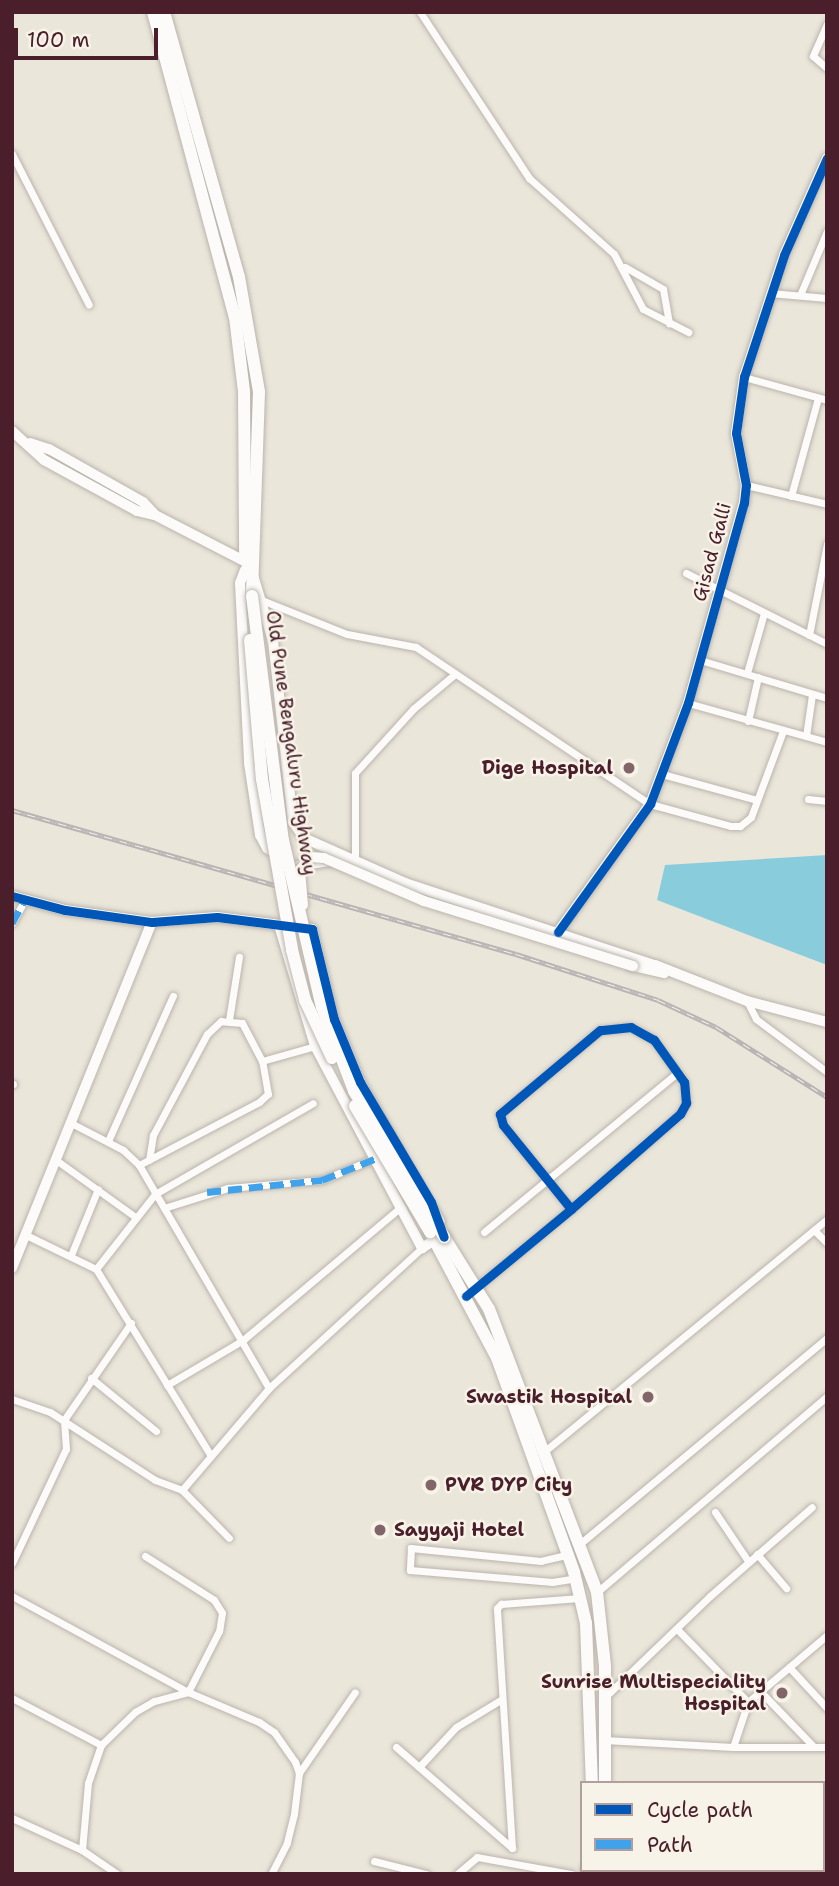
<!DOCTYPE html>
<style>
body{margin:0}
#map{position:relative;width:839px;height:1886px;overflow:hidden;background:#eae6da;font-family:"Shantell Sans",sans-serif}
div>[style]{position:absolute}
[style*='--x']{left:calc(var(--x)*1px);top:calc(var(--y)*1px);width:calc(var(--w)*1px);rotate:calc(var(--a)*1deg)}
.water>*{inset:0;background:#89cddd}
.roads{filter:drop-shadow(0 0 2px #bbb4ad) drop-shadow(0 0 2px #bbb4ad)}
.street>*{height:7px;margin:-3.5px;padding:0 3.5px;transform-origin:3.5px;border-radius:3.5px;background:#fcfbf9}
.secondary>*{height:10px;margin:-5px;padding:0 5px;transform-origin:5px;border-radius:5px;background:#fcfbf9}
.primary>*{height:12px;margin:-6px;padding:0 6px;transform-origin:6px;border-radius:6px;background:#fcfbf9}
.rail>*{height:5px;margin-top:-2.5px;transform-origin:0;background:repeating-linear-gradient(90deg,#f7f3e8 0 8px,#bab4b4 0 16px);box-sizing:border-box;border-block:2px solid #bab4b4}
.bridges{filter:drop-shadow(0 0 2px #bbb4ad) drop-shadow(0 0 2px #bbb4ad)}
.secondary-bridge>*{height:10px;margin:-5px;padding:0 5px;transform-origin:5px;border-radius:5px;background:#fcfbf9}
.primary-bridge>*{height:12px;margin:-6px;padding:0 6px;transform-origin:6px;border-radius:6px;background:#fcfbf9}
.quiet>*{height:7px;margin-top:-3.5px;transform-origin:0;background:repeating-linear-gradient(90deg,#40a2eb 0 14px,transparent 0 21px)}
.cycleway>*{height:9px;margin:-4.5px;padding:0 4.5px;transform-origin:4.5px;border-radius:4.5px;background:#0057b8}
.dots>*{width:19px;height:19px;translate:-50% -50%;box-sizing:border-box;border:4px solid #f7f3e8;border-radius:50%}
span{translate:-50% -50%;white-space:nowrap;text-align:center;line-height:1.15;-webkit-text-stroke:5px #f7f3e8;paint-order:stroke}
.street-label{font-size:19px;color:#4a1f2b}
.poi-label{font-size:19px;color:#4a1f2b;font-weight:700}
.right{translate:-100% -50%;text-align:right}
.left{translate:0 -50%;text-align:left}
.frame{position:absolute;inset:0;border:14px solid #4a1f2b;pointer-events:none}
.legend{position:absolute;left:580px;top:1781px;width:245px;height:91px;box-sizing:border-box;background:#f7f3e8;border:2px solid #b29e9c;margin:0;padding:9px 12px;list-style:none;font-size:21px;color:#4a1f2b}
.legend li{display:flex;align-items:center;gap:14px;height:35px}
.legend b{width:35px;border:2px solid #b29e9c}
.scale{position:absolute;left:14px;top:28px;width:144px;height:32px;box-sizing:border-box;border:4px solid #4a1f2b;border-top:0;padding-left:9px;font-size:21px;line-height:24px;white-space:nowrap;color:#4a1f2b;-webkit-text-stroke:5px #f7f3e8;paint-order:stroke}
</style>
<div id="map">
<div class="water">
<div style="clip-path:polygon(827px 855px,827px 965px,657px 900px,665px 865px)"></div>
</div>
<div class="roads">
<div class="street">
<div style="--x:420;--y:12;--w:199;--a:56.7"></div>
<div style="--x:529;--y:178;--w:114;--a:41.8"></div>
<div style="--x:614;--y:254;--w:62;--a:62.2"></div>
<div style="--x:643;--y:309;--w:51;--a:27.1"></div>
<div style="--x:827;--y:24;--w:35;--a:114"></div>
<div style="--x:813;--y:56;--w:18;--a:41"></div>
<div style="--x:12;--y:154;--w:169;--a:63"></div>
<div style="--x:625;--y:267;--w:44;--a:30.1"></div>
<div style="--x:663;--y:289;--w:35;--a:80"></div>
<div style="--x:770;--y:293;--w:57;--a:5"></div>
<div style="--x:800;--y:295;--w:69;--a:-67.1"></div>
<div style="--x:744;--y:377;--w:86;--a:15.5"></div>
<div style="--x:746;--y:485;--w:83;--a:13.2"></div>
<div style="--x:791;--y:496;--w:102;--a:-74.6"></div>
<div style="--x:686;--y:573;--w:158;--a:26.7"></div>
<div style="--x:264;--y:601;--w:89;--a:21.7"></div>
<div style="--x:347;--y:634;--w:70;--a:10.7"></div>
<div style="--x:416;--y:647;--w:282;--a:33.9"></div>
<div style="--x:650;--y:804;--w:84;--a:15.2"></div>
<div style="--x:731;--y:826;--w:9;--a:0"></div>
<div style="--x:740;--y:826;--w:14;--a:-39"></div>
<div style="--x:751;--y:817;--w:92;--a:-69.6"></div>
<div style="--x:809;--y:635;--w:93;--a:-78.8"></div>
<div style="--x:700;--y:660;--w:133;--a:16.7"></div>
<div style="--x:747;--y:673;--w:62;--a:-74.2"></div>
<div style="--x:688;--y:703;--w:144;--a:15.7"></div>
<div style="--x:748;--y:721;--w:45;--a:-77.2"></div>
<div style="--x:806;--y:736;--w:41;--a:-81.7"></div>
<div style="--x:662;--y:774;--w:98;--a:15.3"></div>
<div style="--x:808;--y:799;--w:19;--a:6"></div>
<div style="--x:355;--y:861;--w:88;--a:-90"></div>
<div style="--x:355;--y:773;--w:86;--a:-47.8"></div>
<div style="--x:413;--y:709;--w:55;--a:-39.8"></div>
<div style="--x:12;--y:923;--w:26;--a:-61"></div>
<div style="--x:747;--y:1001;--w:20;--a:63"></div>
<div style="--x:756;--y:1019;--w:89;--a:36.7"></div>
<div style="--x:229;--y:1020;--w:64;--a:-81"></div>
<div style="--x:262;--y:1061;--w:55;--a:-15.8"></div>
<div style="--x:12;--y:1084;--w:1;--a:0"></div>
<div style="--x:71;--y:1123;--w:59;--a:27.4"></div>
<div style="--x:123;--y:1150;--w:22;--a:43"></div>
<div style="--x:139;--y:1165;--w:258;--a:59.8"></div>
<div style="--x:108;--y:1141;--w:159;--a:-65.9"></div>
<div style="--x:56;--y:1160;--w:96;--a:35.7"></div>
<div style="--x:139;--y:1165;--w:136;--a:-27.7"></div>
<div style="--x:259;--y:1102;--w:12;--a:-42"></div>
<div style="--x:268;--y:1094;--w:34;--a:-100"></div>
<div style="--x:262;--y:1061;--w:43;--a:-117.8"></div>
<div style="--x:242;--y:1023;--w:21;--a:-175"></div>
<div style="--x:221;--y:1021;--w:19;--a:137"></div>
<div style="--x:207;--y:1034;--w:115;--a:118.1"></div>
<div style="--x:153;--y:1135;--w:25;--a:99"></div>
<div style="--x:164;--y:1208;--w:67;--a:-17.4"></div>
<div style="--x:228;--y:1188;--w:94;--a:-4.9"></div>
<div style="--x:322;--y:1180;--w:58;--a:-22.2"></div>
<div style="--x:814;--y:1230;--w:18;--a:45"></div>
<div style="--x:484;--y:1232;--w:250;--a:-39.5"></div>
<div style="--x:26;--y:1235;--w:78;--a:25.9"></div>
<div style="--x:96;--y:1269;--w:217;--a:58.4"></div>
<div style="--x:71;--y:1255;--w:71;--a:-67.8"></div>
<div style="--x:96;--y:1269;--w:95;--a:-51.8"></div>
<div style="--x:155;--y:1194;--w:182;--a:-29.9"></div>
<div style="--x:466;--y:1296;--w:136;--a:-39.6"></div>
<div style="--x:571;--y:1209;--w:145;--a:-41.1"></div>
<div style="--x:680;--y:1114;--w:13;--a:-61"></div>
<div style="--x:686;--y:1103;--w:21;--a:-95"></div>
<div style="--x:684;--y:1082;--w:52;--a:-125.5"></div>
<div style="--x:654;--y:1040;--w:26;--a:-151"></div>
<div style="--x:631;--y:1027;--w:31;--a:174"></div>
<div style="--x:600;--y:1030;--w:131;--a:140"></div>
<div style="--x:500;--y:1114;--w:11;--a:75"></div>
<div style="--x:503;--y:1125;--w:108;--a:51"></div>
<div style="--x:91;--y:1378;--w:84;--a:39.2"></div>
<div style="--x:167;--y:1385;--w:88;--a:-30.6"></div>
<div style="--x:243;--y:1340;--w:207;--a:-40.1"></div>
<div style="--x:12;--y:1399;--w:40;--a:18.9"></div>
<div style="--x:50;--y:1412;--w:125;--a:32.9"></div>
<div style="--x:155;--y:1480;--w:29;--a:20"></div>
<div style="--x:182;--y:1490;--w:134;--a:-49.5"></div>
<div style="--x:269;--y:1388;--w:207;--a:-42.5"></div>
<div style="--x:546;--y:1450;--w:364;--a:-39.4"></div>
<div style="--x:182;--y:1490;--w:67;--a:45.6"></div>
<div style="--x:715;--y:1512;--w:59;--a:56"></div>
<div style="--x:582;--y:1542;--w:319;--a:-39.8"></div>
<div style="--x:757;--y:1554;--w:45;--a:49.5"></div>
<div style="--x:566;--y:1555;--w:26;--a:167"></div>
<div style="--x:541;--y:1561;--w:131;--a:-174.3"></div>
<div style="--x:411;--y:1548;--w:22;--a:93"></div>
<div style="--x:410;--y:1570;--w:143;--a:4.8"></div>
<div style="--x:552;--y:1582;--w:24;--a:-9"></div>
<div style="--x:145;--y:1556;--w:82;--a:32.5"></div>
<div style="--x:214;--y:1600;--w:15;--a:58"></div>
<div style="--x:222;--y:1613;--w:18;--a:99"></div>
<div style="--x:219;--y:1631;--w:68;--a:116.9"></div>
<div style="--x:188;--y:1692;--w:77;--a:22.9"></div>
<div style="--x:259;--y:1722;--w:18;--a:34"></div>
<div style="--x:274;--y:1732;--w:37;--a:55"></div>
<div style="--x:295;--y:1762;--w:12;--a:70"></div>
<div style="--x:299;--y:1773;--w:41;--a:97"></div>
<div style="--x:294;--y:1814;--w:30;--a:104"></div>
<div style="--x:287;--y:1843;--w:35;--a:117"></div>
<div style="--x:12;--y:1563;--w:126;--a:-64.7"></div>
<div style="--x:66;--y:1449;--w:29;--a:-94"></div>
<div style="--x:64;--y:1420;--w:118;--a:-55.4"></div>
<div style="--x:597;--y:1592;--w:302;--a:-40.4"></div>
<div style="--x:12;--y:1596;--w:200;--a:28.6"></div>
<div style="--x:188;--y:1692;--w:35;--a:165"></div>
<div style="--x:154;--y:1701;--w:22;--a:150"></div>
<div style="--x:135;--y:1712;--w:47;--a:135.9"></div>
<div style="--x:101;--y:1745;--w:40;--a:108.9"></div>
<div style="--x:88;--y:1783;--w:67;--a:95.1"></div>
<div style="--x:677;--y:1629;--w:102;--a:45.8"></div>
<div style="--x:789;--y:1667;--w:56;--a:47.2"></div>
<div style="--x:759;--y:1690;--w:78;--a:46"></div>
<div style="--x:606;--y:1696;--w:144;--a:-43.9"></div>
<div style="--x:710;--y:1596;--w:135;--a:-41.1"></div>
<div style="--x:12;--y:1698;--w:101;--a:27.8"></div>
<div style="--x:604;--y:1740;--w:129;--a:3.1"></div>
<div style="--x:733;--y:1747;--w:94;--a:0"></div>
<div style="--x:396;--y:1747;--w:154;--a:41"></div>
<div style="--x:733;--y:1747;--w:47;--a:-71.6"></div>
<div style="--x:748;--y:1702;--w:104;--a:-40.3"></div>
<div style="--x:419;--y:1767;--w:54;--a:-47.2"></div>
<div style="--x:456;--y:1727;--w:54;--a:-31.3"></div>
<div style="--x:299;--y:1773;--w:98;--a:-55.3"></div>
<div style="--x:12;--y:1818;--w:77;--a:24.6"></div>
<div style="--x:82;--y:1850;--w:42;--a:34.4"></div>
<div style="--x:512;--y:1848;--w:240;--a:-93.6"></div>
<div style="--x:497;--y:1608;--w:6;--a:-45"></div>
<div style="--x:501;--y:1604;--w:79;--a:-4.3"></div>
<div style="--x:374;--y:1861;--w:54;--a:14"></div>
<div style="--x:457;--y:1874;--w:26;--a:-40"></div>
<div style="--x:477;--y:1857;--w:96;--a:10.3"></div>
</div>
<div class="secondary">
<div style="--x:12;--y:431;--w:43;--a:42.2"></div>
<div style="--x:44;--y:460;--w:106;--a:28.7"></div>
<div style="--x:137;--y:511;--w:18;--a:13"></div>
<div style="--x:155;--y:515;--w:109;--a:27.3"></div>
<div style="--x:30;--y:443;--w:20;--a:18"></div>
<div style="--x:49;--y:449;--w:108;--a:29.4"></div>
<div style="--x:143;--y:502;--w:16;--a:47"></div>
<div style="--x:245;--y:570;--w:14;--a:111"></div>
<div style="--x:240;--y:583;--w:180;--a:87.1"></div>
<div style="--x:249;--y:763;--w:73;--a:81.3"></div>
<div style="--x:260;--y:835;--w:15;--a:62"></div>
<div style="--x:267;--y:848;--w:13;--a:32"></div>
<div style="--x:252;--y:572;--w:72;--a:73.1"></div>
<div style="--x:273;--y:641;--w:182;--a:83.7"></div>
<div style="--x:293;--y:822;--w:19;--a:55"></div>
<div style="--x:304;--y:838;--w:111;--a:24"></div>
<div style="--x:405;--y:883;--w:263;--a:18.2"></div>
<div style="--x:655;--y:965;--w:99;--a:21.4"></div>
<div style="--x:747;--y:1001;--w:83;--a:14.7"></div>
<div style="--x:298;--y:866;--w:39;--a:-9"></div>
<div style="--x:12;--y:896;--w:55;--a:14.8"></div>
<div style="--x:65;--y:910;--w:88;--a:7.9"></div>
<div style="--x:152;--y:922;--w:65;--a:-4.4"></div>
<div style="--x:217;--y:917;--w:96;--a:7.2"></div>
<div style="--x:312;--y:929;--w:93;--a:76.3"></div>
<div style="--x:334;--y:1019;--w:68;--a:67.6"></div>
<div style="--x:360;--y:1082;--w:161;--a:60.3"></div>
<div style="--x:279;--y:925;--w:126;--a:73.4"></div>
<div style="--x:315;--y:1046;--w:229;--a:62.1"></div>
<div style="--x:422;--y:1248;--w:15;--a:-32"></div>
<div style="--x:558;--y:932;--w:158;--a:-54.3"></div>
<div style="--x:650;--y:804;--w:108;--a:-69.4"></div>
<div style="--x:688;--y:703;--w:208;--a:-74.4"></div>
<div style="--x:744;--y:503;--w:18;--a:-84"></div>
<div style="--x:746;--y:485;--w:53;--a:-100.9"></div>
<div style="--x:736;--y:433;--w:57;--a:-81.9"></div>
<div style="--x:744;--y:377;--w:128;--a:-71.8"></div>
<div style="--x:784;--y:255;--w:106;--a:-66.1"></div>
<div style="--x:633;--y:966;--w:32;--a:13"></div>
<div style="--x:12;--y:1268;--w:373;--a:-68"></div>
</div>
<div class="primary">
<div style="--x:153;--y:12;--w:316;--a:75"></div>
<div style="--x:235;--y:317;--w:75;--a:83.1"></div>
<div style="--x:244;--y:391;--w:163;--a:89.6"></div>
<div style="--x:164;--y:12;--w:275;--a:74.2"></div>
<div style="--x:239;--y:277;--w:117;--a:80.1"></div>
<div style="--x:259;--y:392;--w:204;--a:92"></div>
<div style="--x:430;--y:1232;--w:143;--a:62"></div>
<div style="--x:497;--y:1358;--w:227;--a:70.2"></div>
<div style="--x:574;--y:1572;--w:52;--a:76.8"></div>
<div style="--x:586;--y:1623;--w:160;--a:87.9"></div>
<div style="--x:444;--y:1237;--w:85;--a:58"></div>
<div style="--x:489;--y:1309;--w:303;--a:69.1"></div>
<div style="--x:597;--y:1592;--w:74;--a:83.8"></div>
<div style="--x:605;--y:1666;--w:117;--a:90"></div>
<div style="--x:587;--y:1874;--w:4;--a:-90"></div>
<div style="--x:603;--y:1874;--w:4;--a:-90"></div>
</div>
</div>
<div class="rail">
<div style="--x:12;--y:810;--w:524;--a:15.95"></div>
<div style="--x:516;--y:954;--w:149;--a:17.9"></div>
<div style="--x:658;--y:1000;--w:64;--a:25"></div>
<div style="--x:716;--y:1027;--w:131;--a:32.2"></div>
</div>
<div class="bridges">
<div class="secondary-bridge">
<div style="--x:303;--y:905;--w:35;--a:-95"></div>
<div style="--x:300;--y:870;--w:17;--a:-50"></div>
<div style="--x:311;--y:857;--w:13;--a:4"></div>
<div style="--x:324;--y:858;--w:109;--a:23.3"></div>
<div style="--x:424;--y:901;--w:219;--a:17.3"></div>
</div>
<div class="primary-bridge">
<div style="--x:252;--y:596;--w:246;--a:82.8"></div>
<div style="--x:283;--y:840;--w:171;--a:76.9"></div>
<div style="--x:322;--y:1007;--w:90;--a:69.1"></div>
<div style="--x:354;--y:1091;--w:172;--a:58.3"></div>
<div style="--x:250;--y:640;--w:140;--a:85.1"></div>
<div style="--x:262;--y:779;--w:174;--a:80"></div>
<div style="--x:292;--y:950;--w:52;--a:75.4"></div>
<div style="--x:305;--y:1000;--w:64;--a:65"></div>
<div style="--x:355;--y:1106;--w:147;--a:59.2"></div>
</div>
</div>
<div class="quiet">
<div style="--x:12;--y:923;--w:26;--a:-61"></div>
<div style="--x:207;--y:1192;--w:116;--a:-6"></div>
<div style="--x:322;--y:1180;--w:59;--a:-21.8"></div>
</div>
<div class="cycleway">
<div style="--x:12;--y:896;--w:55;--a:14.8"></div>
<div style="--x:65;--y:910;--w:88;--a:7.9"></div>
<div style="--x:152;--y:922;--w:65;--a:-4.4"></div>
<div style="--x:217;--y:917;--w:96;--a:7.2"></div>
<div style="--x:312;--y:929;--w:93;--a:76.3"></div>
<div style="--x:334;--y:1019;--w:68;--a:67.6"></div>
<div style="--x:360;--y:1082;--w:139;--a:59.4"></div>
<div style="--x:431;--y:1202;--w:37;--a:70"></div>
<div style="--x:558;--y:932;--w:158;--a:-54.3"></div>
<div style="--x:650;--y:804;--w:108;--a:-69.4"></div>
<div style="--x:688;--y:703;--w:208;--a:-74.4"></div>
<div style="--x:744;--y:503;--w:18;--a:-84"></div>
<div style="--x:746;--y:485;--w:53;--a:-100.9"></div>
<div style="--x:736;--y:433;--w:57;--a:-81.9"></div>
<div style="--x:744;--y:377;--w:128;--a:-71.8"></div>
<div style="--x:784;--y:255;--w:106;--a:-66.1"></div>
<div style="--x:466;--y:1296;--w:136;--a:-39.6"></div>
<div style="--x:571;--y:1209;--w:145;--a:-41.1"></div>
<div style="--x:680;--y:1114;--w:13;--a:-61"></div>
<div style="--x:686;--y:1103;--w:21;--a:-95"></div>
<div style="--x:684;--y:1082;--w:52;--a:-125.5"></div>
<div style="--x:654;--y:1040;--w:26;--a:-151"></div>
<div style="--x:631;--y:1027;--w:31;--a:174"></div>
<div style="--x:600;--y:1030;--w:131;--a:140"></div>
<div style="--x:500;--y:1114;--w:11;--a:75"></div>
<div style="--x:503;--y:1125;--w:108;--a:51"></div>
</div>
<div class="dots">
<div style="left:629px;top:768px;background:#826568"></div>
<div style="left:648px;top:1397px;background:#826568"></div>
<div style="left:431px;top:1485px;background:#826568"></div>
<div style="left:380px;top:1530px;background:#826568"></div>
<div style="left:782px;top:1693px;background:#826568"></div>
</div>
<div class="street-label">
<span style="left:712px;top:552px;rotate:-75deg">Gisad Galli</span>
<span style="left:291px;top:743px;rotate:82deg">Old Pune Bengaluru Highway</span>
</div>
<div class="poi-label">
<span class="right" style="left:613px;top:768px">Dige Hospital</span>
<span class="right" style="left:632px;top:1397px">Swastik Hospital</span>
<span class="left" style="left:445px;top:1485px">PVR DYP City</span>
<span class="left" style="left:394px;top:1530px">Sayyaji Hotel</span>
<span class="right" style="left:766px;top:1693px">Sunrise Multispeciality<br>Hospital</span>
</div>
<div class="frame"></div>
<ul class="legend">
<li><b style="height:9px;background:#0057b8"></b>Cycle path</li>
<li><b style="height:9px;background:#40a2eb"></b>Path</li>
</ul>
<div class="scale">100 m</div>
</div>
